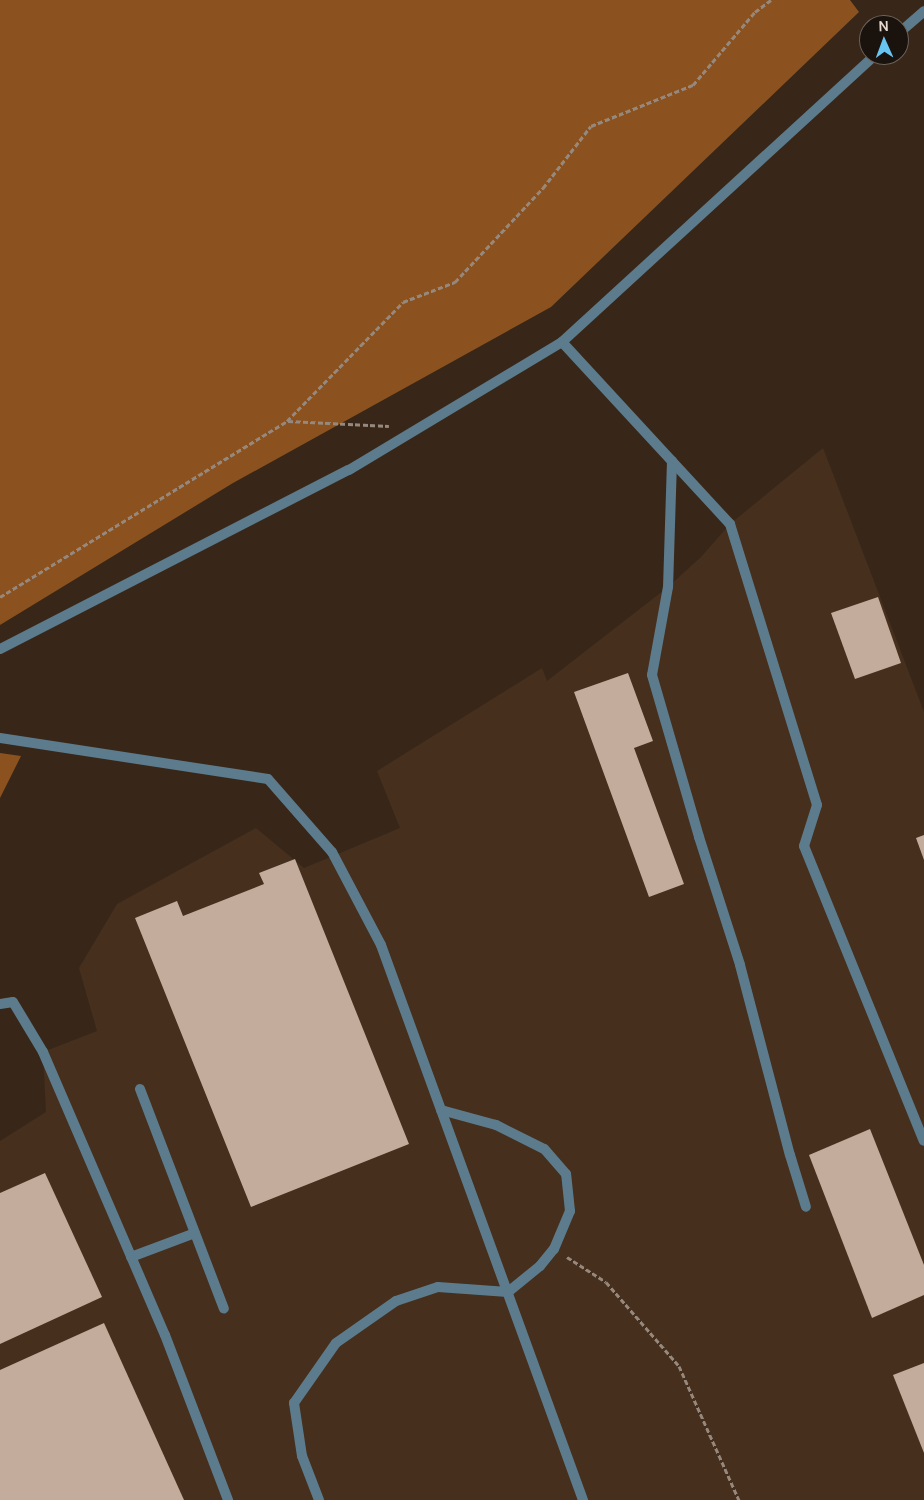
<!DOCTYPE html>
<style>
body{margin:0}
#map{position:relative;width:924px;height:1500px;overflow:hidden;background:#382719;font-family:Manrope,sans-serif}
div>[style]{position:absolute}
[style*='--x']{left:calc(var(--x)*1px);top:calc(var(--y)*1px);width:calc(var(--w)*1px);rotate:calc(var(--a)*1deg)}
.built>*{inset:0;background:#462f1d}
.forest>*{inset:0;background:#8b521f}
.building>*{inset:0;background:#c3ac9c}
.path>*{height:3px;margin-top:-1.5px;transform-origin:0;background:repeating-linear-gradient(90deg,#96887c 0 5px,transparent 0 7.5px)}
.lane>*{height:10px;margin:-5px;padding:0 5px;transform-origin:5px;border-radius:5px;background:#5c7c8d}
.street>*{height:10px;margin:-5px;padding:0 5px;transform-origin:5px;border-radius:5px;background:#5c7c8d}
span{translate:-50% -50%;white-space:nowrap;text-align:center;line-height:1.15;-webkit-text-stroke:5px #1a120c;paint-order:stroke}
.north{position:absolute;left:859px;top:15px;width:50px;height:50px;box-sizing:border-box;background:#1a120c;border:1px solid #6b625a;border-radius:50%;rotate:358deg;font-size:14px;font-weight:700;line-height:20px;text-align:center;color:#e5d9d0}
.north::after{content:'';display:block;margin:auto;width:18px;height:22px;background:#68c4f0;clip-path:polygon(50% 0,100% 100%,50% 72%,0 100%)}
</style>
<div id="map">
<div class="built">
<div style="clip-path:polygon(823px 448px,924px 712px,924px 1500px,0 1500px,0 1141px,46px 1112px,43px 1052px,97px 1031px,79px 968px,117px 904px,256px 828px,304px 868px,400px 828px,377px 771px,542px 668px,547px 681px,668px 587px,701px 557px,730px 524px)"></div>
</div>
<div class="forest">
<div style="clip-path:polygon(0 0,850px 0,859px 12px,551px 307px,233px 483px,0 625px)"></div>
<div style="clip-path:polygon(0 753px,21px 756px,0 798px)"></div>
</div>
<div class="building">
<div style="clip-path:polygon(878px 597px,901px 663px,855px 679px,831px 613px)"></div>
<div style="clip-path:polygon(628px 673px,653px 741px,634px 748px,684px 884px,649px 897px,574px 692px)"></div>
<div style="clip-path:polygon(924px 835px,924px 860px,916px 838px)"></div>
<div style="clip-path:polygon(295px 859px,409px 1144px,251px 1207px,135px 918px,177px 901px,183px 916px,264px 884px,259px 873px)"></div>
<div style="clip-path:polygon(870px 1129px,924px 1265px,924px 1295px,872px 1318px,809px 1155px)"></div>
<div style="clip-path:polygon(45px 1173px,102px 1297px,0 1344px,0 1193px)"></div>
<div style="clip-path:polygon(104px 1323px,184px 1500px,0 1500px,0 1370px)"></div>
<div style="clip-path:polygon(924px 1363px,924px 1453px,893px 1375px)"></div>
</div>
<div class="path">
<div style="--x:288;--y:421;--w:101;--a:2.8"></div>
<div style="--x:0;--y:597;--w:337;--a:-31.5"></div>
<div style="--x:287;--y:421;--w:166;--a:-45.7"></div>
<div style="--x:403;--y:302;--w:56;--a:-21"></div>
<div style="--x:455;--y:282;--w:129;--a:-46.9"></div>
<div style="--x:543;--y:188;--w:78;--a:-52.3"></div>
<div style="--x:591;--y:126;--w:110;--a:-21.9"></div>
<div style="--x:693;--y:85;--w:96;--a:-49.7"></div>
<div style="--x:755;--y:12;--w:20;--a:-37"></div>
<div style="--x:567;--y:1257;--w:46;--a:32.7"></div>
<div style="--x:606;--y:1282;--w:111;--a:49"></div>
<div style="--x:679;--y:1366;--w:147;--a:65.9"></div>
</div>
<div class="lane">
<div style="--x:672;--y:461;--w:126;--a:91.8"></div>
<div style="--x:668;--y:587;--w:89;--a:100.3"></div>
<div style="--x:652;--y:675;--w:169;--a:73.8"></div>
<div style="--x:699;--y:837;--w:134;--a:72.2"></div>
<div style="--x:740;--y:965;--w:196;--a:75.3"></div>
<div style="--x:790;--y:1155;--w:54;--a:72.9"></div>
<div style="--x:730;--y:524;--w:294;--a:72.8"></div>
<div style="--x:817;--y:805;--w:43;--a:107.6"></div>
<div style="--x:804;--y:846;--w:318;--a:67.9"></div>
<div style="--x:332;--y:852;--w:105;--a:62.2"></div>
<div style="--x:381;--y:945;--w:591;--a:70"></div>
<div style="--x:43;--y:1052;--w:308;--a:66.7"></div>
<div style="--x:165;--y:1335;--w:177;--a:69.1"></div>
<div style="--x:140;--y:1089;--w:235;--a:69.1"></div>
<div style="--x:131;--y:1257;--w:68;--a:-20.6"></div>
<div style="--x:319;--y:1500;--w:47;--a:-111.1"></div>
<div style="--x:302;--y:1456;--w:54;--a:-98.6"></div>
<div style="--x:294;--y:1403;--w:73;--a:-55"></div>
<div style="--x:336;--y:1343;--w:73;--a:-35"></div>
<div style="--x:396;--y:1301;--w:44;--a:-18.4"></div>
<div style="--x:438;--y:1287;--w:70;--a:4.1"></div>
<div style="--x:508;--y:1292;--w:41;--a:-39.1"></div>
<div style="--x:540;--y:1266;--w:22;--a:-51"></div>
<div style="--x:554;--y:1249;--w:41;--a:-67.2"></div>
<div style="--x:570;--y:1211;--w:37;--a:-96"></div>
<div style="--x:566;--y:1174;--w:33;--a:-131"></div>
<div style="--x:544;--y:1149;--w:54;--a:-153.4"></div>
<div style="--x:496;--y:1125;--w:57;--a:-164.7"></div>
</div>
<div class="street">
<div style="--x:899;--y:33;--w:33;--a:-41"></div>
<div style="--x:562;--y:342;--w:248;--a:47.3"></div>
<div style="--x:0;--y:649;--w:392;--a:-27.2"></div>
<div style="--x:349;--y:470;--w:249;--a:-31"></div>
<div style="--x:562;--y:342;--w:425;--a:-42.5"></div>
<div style="--x:0;--y:738;--w:271;--a:8.7"></div>
<div style="--x:268;--y:779;--w:97;--a:48.8"></div>
<div style="--x:0;--y:1004;--w:13;--a:-9"></div>
<div style="--x:13;--y:1002;--w:58;--a:59"></div>
</div>
<div class="north">N</div>
</div>
